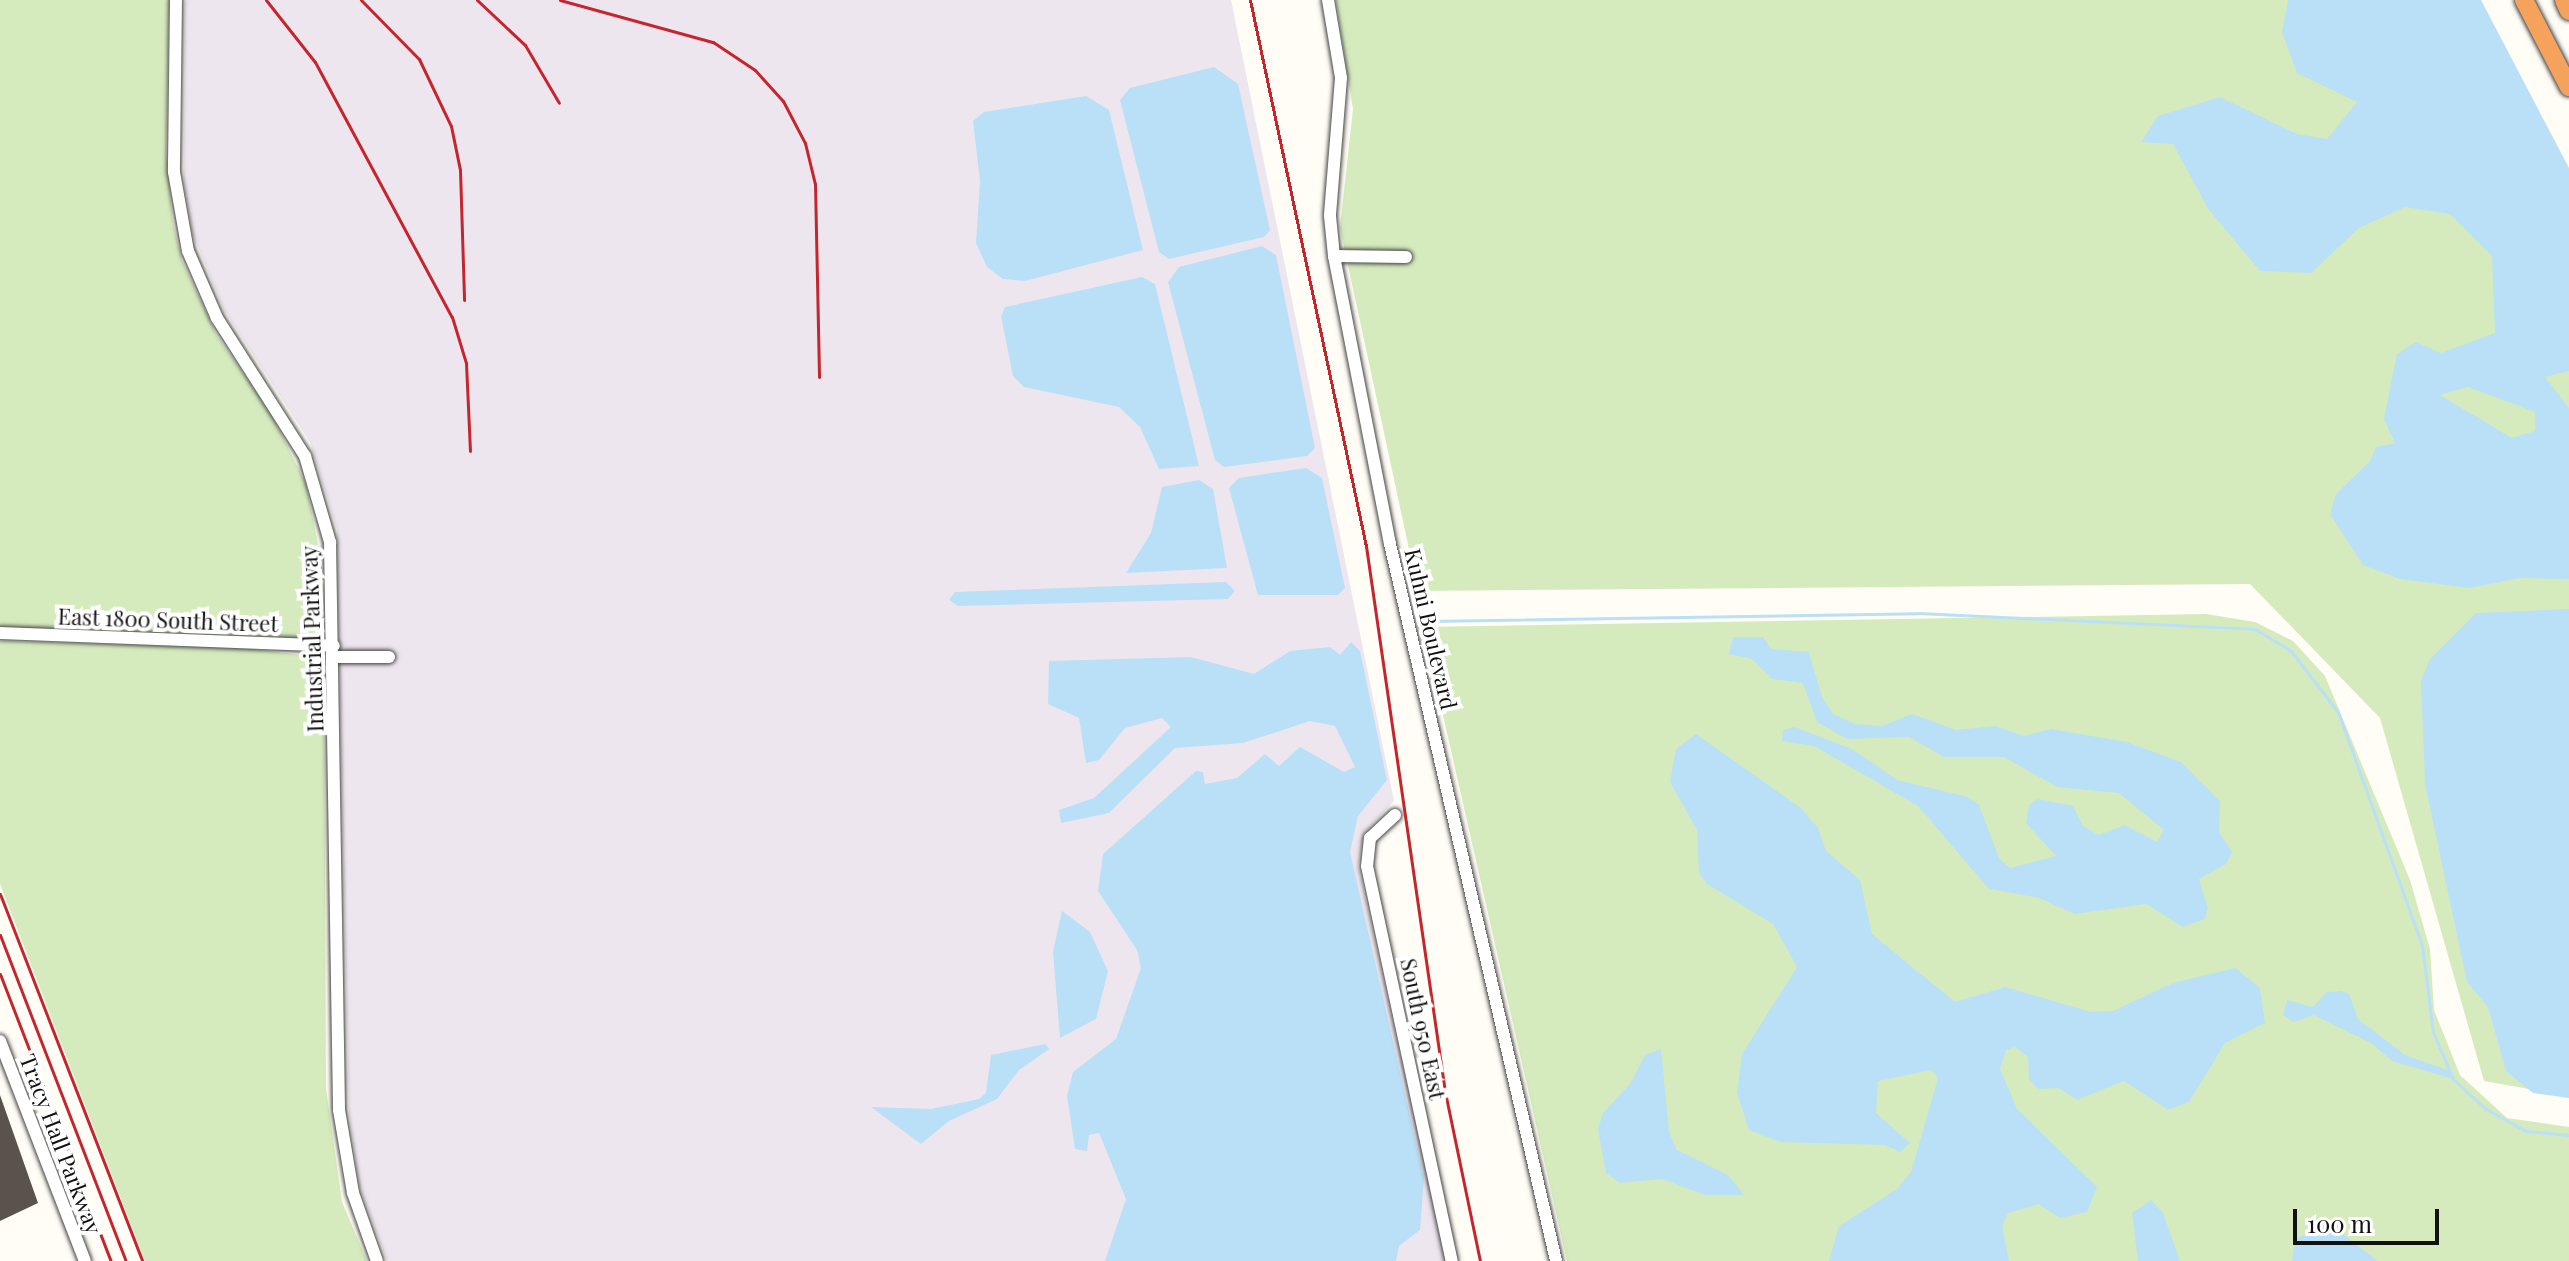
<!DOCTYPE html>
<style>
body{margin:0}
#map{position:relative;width:2569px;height:1261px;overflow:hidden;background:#fffdf5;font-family:"Playfair Display",serif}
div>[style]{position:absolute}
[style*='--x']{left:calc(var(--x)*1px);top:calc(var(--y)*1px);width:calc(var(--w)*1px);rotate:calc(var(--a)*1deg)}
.industrial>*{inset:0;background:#eee6ef}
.green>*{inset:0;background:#d5ebbd}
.water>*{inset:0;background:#b9e0f7}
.stream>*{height:3px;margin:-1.5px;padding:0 1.5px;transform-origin:1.5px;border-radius:1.5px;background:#b9e0f7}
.building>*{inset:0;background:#5a524d}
.roads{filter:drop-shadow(0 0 2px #444) drop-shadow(0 0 2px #444)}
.minor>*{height:12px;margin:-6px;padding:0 6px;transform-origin:6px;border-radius:6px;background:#fff}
.highway>*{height:18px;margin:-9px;padding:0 9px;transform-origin:9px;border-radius:9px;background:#f5a25d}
.rail>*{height:3px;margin:-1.5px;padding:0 1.5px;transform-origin:1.5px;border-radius:1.5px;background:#c4262e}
span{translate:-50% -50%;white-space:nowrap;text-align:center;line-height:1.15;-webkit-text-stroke:8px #fff;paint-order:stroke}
.street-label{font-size:22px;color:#111}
.scale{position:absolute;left:2293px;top:1209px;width:146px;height:36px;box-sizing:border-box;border:4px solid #111;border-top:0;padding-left:10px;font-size:24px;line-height:28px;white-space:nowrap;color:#111;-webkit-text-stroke:6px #fff;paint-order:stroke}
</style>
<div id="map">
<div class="industrial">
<div style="clip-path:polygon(185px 0,1231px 0,1394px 801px,1364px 833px,1358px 865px,1446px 1261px,387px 1261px,360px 1187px,349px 1113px,337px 529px,310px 442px,224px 310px,193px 235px,184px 180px)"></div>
</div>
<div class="green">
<div style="clip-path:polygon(0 0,169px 0,166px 153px,173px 223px,182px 261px,217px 336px,271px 413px,306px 484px,322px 564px,323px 641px,0 632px)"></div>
<div style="clip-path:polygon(1336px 0,2479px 0,2569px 173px,2569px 1096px,2484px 1081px,2380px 718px,2250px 584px,1418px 591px,1340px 228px,1353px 109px)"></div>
<div style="clip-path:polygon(2206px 614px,2255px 622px,2293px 641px,2325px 676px,2410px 880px,2430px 949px,2434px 1010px,2460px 1075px,2507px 1118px,2569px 1127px,2569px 1261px,1567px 1261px,1423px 627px)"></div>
<div style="clip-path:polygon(0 641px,243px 648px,324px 658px,326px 1089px,342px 1202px,367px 1261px,145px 1261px,0 884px)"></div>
</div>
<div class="water">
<div style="clip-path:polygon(evenodd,2288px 0,2481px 0,2569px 168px,2569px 371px,2545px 377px,2569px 408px,2569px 579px,2520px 578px,2469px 588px,2400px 579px,2363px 565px,2330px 514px,2336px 494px,2370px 461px,2376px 447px,2395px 443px,2384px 419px,2397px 354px,2416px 342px,2441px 353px,2495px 333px,2492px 256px,2450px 214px,2405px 207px,2359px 228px,2311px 273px,2260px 271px,2209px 210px,2173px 144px,2141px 142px,2158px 116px,2220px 97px,2297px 134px,2327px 139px,2357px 102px,2297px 73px,2282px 32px,2288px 0,2468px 387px,2535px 412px,2535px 431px,2512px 438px,2440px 395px,2468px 387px)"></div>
<div style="clip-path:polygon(1214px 67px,1238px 84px,1270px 230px,1264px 237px,1169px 259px,1159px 252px,1120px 100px,1130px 88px)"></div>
<div style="clip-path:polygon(1086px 96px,1109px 110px,1143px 250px,1025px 281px,1003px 279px,987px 267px,976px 243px,980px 181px,973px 121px,984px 112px)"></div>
<div style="clip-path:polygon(1262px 246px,1276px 255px,1315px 448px,1307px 456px,1224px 467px,1215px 460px,1168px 282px,1179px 267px)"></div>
<div style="clip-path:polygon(1142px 277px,1155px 284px,1199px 466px,1159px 469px,1140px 427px,1119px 407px,1024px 387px,1013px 376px,1001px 316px,1005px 307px)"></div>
<div style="clip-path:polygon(1306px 468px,1322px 478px,1345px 588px,1338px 595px,1258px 595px,1229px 488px,1239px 478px)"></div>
<div style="clip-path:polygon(1199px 480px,1213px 489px,1227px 568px,1126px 573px,1151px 533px,1162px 487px)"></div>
<div style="clip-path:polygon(1226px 582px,1235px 591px,1228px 599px,958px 606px,949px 600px,955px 592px)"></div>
<div style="clip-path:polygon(2569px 609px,2569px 1098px,2533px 1093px,2506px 1071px,2488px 1007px,2467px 982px,2425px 784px,2421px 680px,2430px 659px,2476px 613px)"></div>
<div style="clip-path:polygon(1733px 637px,1763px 637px,1771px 649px,1809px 652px,1822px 697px,1833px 714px,1855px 724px,1882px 726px,1912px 714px,1956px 730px,1995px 726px,2024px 736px,2051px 729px,2127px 742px,2181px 762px,2220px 801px,2219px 832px,2232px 852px,2226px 864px,2199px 879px,2208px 908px,2205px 919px,2183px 927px,2146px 904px,2075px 914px,2039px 898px,1989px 889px,1918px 806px,1814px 746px,1782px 741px,1783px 730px,1795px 727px,1852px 749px,1897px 780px,1968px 797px,1979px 805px,1999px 858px,2010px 868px,2056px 856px,2026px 823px,2029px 805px,2038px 799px,2073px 806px,2083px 826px,2099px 835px,2125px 825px,2157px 842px,2164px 830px,2119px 793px,2057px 787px,2004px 757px,1944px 757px,1909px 737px,1847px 739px,1817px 722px,1803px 683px,1772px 679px,1752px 659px,1729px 654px)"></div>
<div style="clip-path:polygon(1351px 642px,1360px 651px,1387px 780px,1358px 816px,1350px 852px,1424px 1178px,1420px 1230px,1399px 1246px,1396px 1261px,1105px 1261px,1126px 1199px,1099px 1133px,1089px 1135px,1087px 1151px,1075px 1149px,1067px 1096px,1073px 1072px,1116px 1039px,1141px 968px,1137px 950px,1098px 891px,1103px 854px,1196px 771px,1203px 772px,1205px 784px,1237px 778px,1265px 754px,1279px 766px,1300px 747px,1344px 772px,1355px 767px,1335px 726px,1310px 721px,1243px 743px,1175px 748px,1109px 813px,1061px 823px,1059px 810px,1094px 798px,1171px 727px,1162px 718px,1125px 728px,1099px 760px,1086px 763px,1079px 718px,1048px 704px,1049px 661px,1191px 657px,1254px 674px,1290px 651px,1330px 647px,1340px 655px)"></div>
<div style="clip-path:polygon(1696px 734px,1801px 808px,1818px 828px,1826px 851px,1860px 880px,1872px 934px,1955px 1002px,2005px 987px,2091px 1012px,2113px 1011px,2173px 983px,2235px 968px,2260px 988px,2265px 1023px,2225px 1043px,2189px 1102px,2168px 1110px,2124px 1081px,2077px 1100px,2058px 1088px,2038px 1089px,2029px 1079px,2028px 1057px,2015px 1047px,2006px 1050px,2000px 1069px,2017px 1109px,2097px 1187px,2087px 1212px,2060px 1218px,2039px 1204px,2008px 1213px,2002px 1226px,2009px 1261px,1829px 1261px,1839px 1226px,1897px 1189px,1911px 1172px,1938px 1078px,1931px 1070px,1878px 1081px,1876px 1113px,1910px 1143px,1900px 1152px,1885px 1145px,1781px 1142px,1749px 1130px,1737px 1093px,1742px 1054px,1797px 967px,1773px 924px,1707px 884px,1699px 873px,1697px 830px,1670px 782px,1676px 749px)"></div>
<div style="clip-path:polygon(1062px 911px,1090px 932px,1108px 971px,1096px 1019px,1060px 1038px,1053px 952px)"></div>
<div style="clip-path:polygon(2341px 991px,2349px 994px,2358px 1019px,2405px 1055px,2450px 1071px,2453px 1079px,2392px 1061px,2371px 1043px,2314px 1015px,2294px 1022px,2283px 1015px,2287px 1000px,2313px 1007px,2327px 992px)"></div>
<div style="clip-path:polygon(1045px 1044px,1049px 1049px,1019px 1070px,997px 1099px,949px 1121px,921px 1144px,871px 1107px,931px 1109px,979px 1099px,986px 1093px,991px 1055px)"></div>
<div style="clip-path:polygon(1661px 1049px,1669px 1132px,1677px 1150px,1728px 1175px,1744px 1195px,1705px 1195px,1662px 1179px,1620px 1183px,1606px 1173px,1598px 1129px,1603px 1113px,1630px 1084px,1645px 1055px)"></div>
<div style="clip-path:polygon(2151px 1200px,2163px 1213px,2180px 1261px,2138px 1261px,2132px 1213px)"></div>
<div style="clip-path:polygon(2325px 1226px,2336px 1229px,2378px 1261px,2292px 1261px,2295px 1239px)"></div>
</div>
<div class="stream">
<div style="--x:1427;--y:621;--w:491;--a:-0.9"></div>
<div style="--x:1918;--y:613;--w:337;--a:2.7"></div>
<div style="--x:2255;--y:629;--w:42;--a:31.4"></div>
<div style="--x:2291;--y:651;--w:77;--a:52.4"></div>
<div style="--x:2338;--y:712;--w:248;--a:70.2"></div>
<div style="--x:2422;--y:945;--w:88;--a:82.8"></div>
<div style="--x:2433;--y:1032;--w:51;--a:66.9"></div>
<div style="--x:2453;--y:1079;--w:45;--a:42.3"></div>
<div style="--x:2486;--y:1109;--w:46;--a:28.8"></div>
<div style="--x:2526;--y:1131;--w:43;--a:5.3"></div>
</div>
<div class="building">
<div style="clip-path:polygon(0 1095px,38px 1203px,0 1221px)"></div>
</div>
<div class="roads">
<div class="minor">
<div style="--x:176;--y:0;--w:172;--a:90.7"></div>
<div style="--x:174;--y:172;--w:80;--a:80"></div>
<div style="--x:188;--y:251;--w:73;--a:66.6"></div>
<div style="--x:217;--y:318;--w:164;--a:57.5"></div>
<div style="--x:305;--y:456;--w:90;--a:73.8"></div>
<div style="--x:330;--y:542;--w:568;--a:89.09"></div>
<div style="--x:339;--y:1110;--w:84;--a:80.4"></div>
<div style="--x:353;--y:1193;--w:72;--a:70.6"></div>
<div style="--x:1328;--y:0;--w:79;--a:80.5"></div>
<div style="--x:1341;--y:78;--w:138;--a:94.6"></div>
<div style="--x:1330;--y:216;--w:40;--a:84.3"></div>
<div style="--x:1334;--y:256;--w:293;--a:79"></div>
<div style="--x:1390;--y:544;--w:736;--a:76.96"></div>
<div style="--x:1334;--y:256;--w:72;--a:0.8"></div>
<div style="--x:0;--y:633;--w:334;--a:2.2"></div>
<div style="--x:335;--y:657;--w:54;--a:0"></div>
<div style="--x:1395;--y:815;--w:34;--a:137"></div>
<div style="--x:1370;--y:838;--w:28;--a:96"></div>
<div style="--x:1367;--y:866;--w:404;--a:77.9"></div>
<div style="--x:0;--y:1041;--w:236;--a:68.9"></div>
</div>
<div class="highway">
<div style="--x:2524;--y:0;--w:98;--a:62.7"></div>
<div style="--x:2564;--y:0;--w:12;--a:66"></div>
</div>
</div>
<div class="rail">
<div style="--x:266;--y:0;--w:79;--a:51.7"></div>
<div style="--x:315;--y:62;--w:289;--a:61.8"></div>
<div style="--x:452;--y:317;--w:48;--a:73.1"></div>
<div style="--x:466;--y:363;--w:88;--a:87.4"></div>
<div style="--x:361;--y:0;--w:83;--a:45.5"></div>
<div style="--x:419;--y:59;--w:74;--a:64.5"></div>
<div style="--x:451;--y:126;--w:45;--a:78.4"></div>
<div style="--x:460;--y:170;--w:130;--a:88.2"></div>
<div style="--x:477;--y:0;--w:66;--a:43.2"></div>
<div style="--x:525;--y:45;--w:67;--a:59.6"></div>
<div style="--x:560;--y:0;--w:159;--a:15.4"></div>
<div style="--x:713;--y:42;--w:50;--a:33.7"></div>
<div style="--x:755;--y:70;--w:42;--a:47.9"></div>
<div style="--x:783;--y:101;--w:47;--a:62.4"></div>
<div style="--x:805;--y:143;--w:42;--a:76.3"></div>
<div style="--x:815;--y:184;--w:193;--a:88.8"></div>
<div style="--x:1250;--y:0;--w:558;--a:78.01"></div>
<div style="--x:1366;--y:546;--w:552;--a:81.77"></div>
<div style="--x:1445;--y:1092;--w:173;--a:78.3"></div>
<div style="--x:0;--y:894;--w:394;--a:68.8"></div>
<div style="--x:0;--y:935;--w:350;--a:68.9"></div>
<div style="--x:0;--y:974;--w:308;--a:68.9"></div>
</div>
<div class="street-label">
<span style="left:168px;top:620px;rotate:2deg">East 1800 South Street</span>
<span style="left:1431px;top:629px;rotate:77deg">Kuhni Boulevard</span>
<span style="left:312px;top:639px;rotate:-92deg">Industrial Parkway</span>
<span style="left:1423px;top:1029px;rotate:78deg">South 950 East</span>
<span style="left:61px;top:1144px;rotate:69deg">Tracy Hall Parkway</span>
</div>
<div class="scale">100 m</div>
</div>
